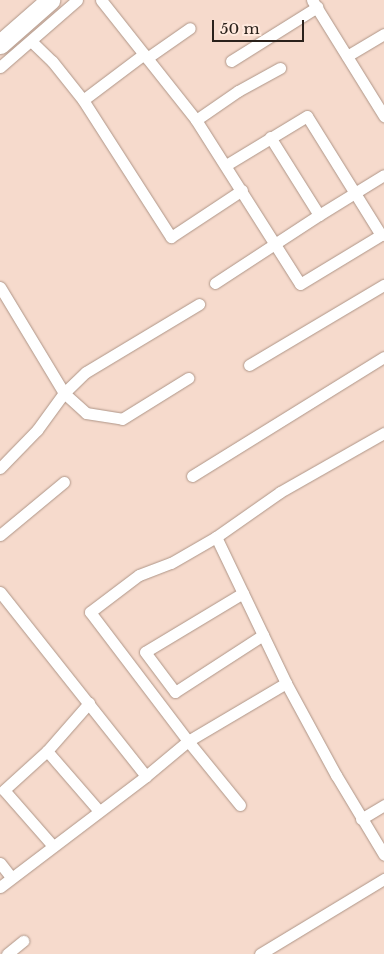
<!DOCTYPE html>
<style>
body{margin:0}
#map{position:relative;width:384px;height:954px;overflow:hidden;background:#f6dacc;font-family:"Libre Baskerville",serif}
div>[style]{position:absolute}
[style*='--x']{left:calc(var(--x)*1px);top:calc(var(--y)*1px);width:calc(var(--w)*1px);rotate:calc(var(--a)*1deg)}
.roads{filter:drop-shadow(0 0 1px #ae9587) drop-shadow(0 0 1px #ae9587)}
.minor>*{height:11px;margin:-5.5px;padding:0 5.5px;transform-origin:5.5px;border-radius:5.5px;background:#fff}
.trunk>*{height:19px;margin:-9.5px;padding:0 9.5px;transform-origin:9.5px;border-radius:9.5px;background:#fff}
span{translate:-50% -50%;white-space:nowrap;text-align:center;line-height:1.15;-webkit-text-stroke:4px #ffe9dd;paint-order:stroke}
.scale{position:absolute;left:212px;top:20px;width:92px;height:22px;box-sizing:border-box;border:2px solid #2a211b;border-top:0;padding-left:6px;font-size:15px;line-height:18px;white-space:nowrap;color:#2a211b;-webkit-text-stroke:4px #ffe9dd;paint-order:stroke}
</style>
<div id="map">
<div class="roads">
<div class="minor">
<div style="--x:101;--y:0;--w:153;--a:51.6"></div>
<div style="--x:196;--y:120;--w:194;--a:57.6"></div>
<div style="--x:300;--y:284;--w:95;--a:-31.2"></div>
<div style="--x:381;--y:235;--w:140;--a:-121.9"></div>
<div style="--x:307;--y:116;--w:95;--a:148.8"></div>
<div style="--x:312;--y:0;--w:137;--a:58.2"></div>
<div style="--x:31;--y:41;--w:29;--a:44"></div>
<div style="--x:52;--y:61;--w:50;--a:51.5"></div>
<div style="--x:144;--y:54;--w:76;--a:143"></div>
<div style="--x:83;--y:100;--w:163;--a:57.3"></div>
<div style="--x:171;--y:237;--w:85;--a:-33.5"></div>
<div style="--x:347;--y:56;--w:43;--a:-30.7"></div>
<div style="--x:147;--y:58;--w:52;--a:-34.9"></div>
<div style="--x:231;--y:61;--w:102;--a:-32.1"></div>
<div style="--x:0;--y:67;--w:102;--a:-41"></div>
<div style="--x:196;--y:120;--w:51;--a:-34.6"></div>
<div style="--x:238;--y:91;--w:48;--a:-28.7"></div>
<div style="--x:319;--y:215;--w:76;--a:-31.6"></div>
<div style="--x:215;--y:283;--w:124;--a:-33.2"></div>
<div style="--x:319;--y:215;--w:92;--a:-122.1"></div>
<div style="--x:0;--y:287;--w:124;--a:58.9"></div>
<div style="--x:64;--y:393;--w:30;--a:42"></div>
<div style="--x:86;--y:413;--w:36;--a:9"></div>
<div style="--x:122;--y:419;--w:78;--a:-31.8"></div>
<div style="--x:249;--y:365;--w:157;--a:-30.7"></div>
<div style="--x:0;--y:468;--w:53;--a:-45.8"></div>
<div style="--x:37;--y:430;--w:46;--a:-53.9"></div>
<div style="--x:64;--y:393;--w:30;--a:-44"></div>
<div style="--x:86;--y:372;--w:132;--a:-31"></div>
<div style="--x:192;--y:476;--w:226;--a:-31.8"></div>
<div style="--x:0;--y:535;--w:83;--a:-39.6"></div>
<div style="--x:0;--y:592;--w:235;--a:51.6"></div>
<div style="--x:146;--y:776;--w:55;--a:-39.8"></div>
<div style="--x:188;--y:741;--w:162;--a:-127.2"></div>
<div style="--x:90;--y:612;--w:61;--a:-37.1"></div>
<div style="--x:139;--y:575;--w:34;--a:-21"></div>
<div style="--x:171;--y:563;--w:52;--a:-30"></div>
<div style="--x:243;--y:593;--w:114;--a:149"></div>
<div style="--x:145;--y:652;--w:50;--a:53.1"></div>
<div style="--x:175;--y:692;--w:105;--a:-32.9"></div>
<div style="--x:286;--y:683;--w:105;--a:61.5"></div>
<div style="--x:336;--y:775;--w:93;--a:59"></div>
<div style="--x:47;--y:751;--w:64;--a:-48.8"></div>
<div style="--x:240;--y:805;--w:82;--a:-129.1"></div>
<div style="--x:188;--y:741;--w:114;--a:-30.6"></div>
<div style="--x:286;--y:683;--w:162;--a:-115.6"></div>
<div style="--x:216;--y:537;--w:78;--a:-35.1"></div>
<div style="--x:280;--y:492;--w:120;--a:-29.6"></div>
<div style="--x:361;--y:819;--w:27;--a:-31"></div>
<div style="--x:53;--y:846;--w:74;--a:-131.2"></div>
<div style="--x:4;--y:790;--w:58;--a:-42.2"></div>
<div style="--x:47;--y:751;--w:79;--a:49.1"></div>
<div style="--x:0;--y:863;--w:18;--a:52"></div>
<div style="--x:0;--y:887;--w:183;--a:-37.2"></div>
<div style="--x:7;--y:954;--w:21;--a:-39"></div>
<div style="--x:260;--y:954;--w:145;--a:-31.2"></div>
</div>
<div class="trunk">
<div style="--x:0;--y:44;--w:67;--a:-41.3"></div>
</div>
</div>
<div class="scale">50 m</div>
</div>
